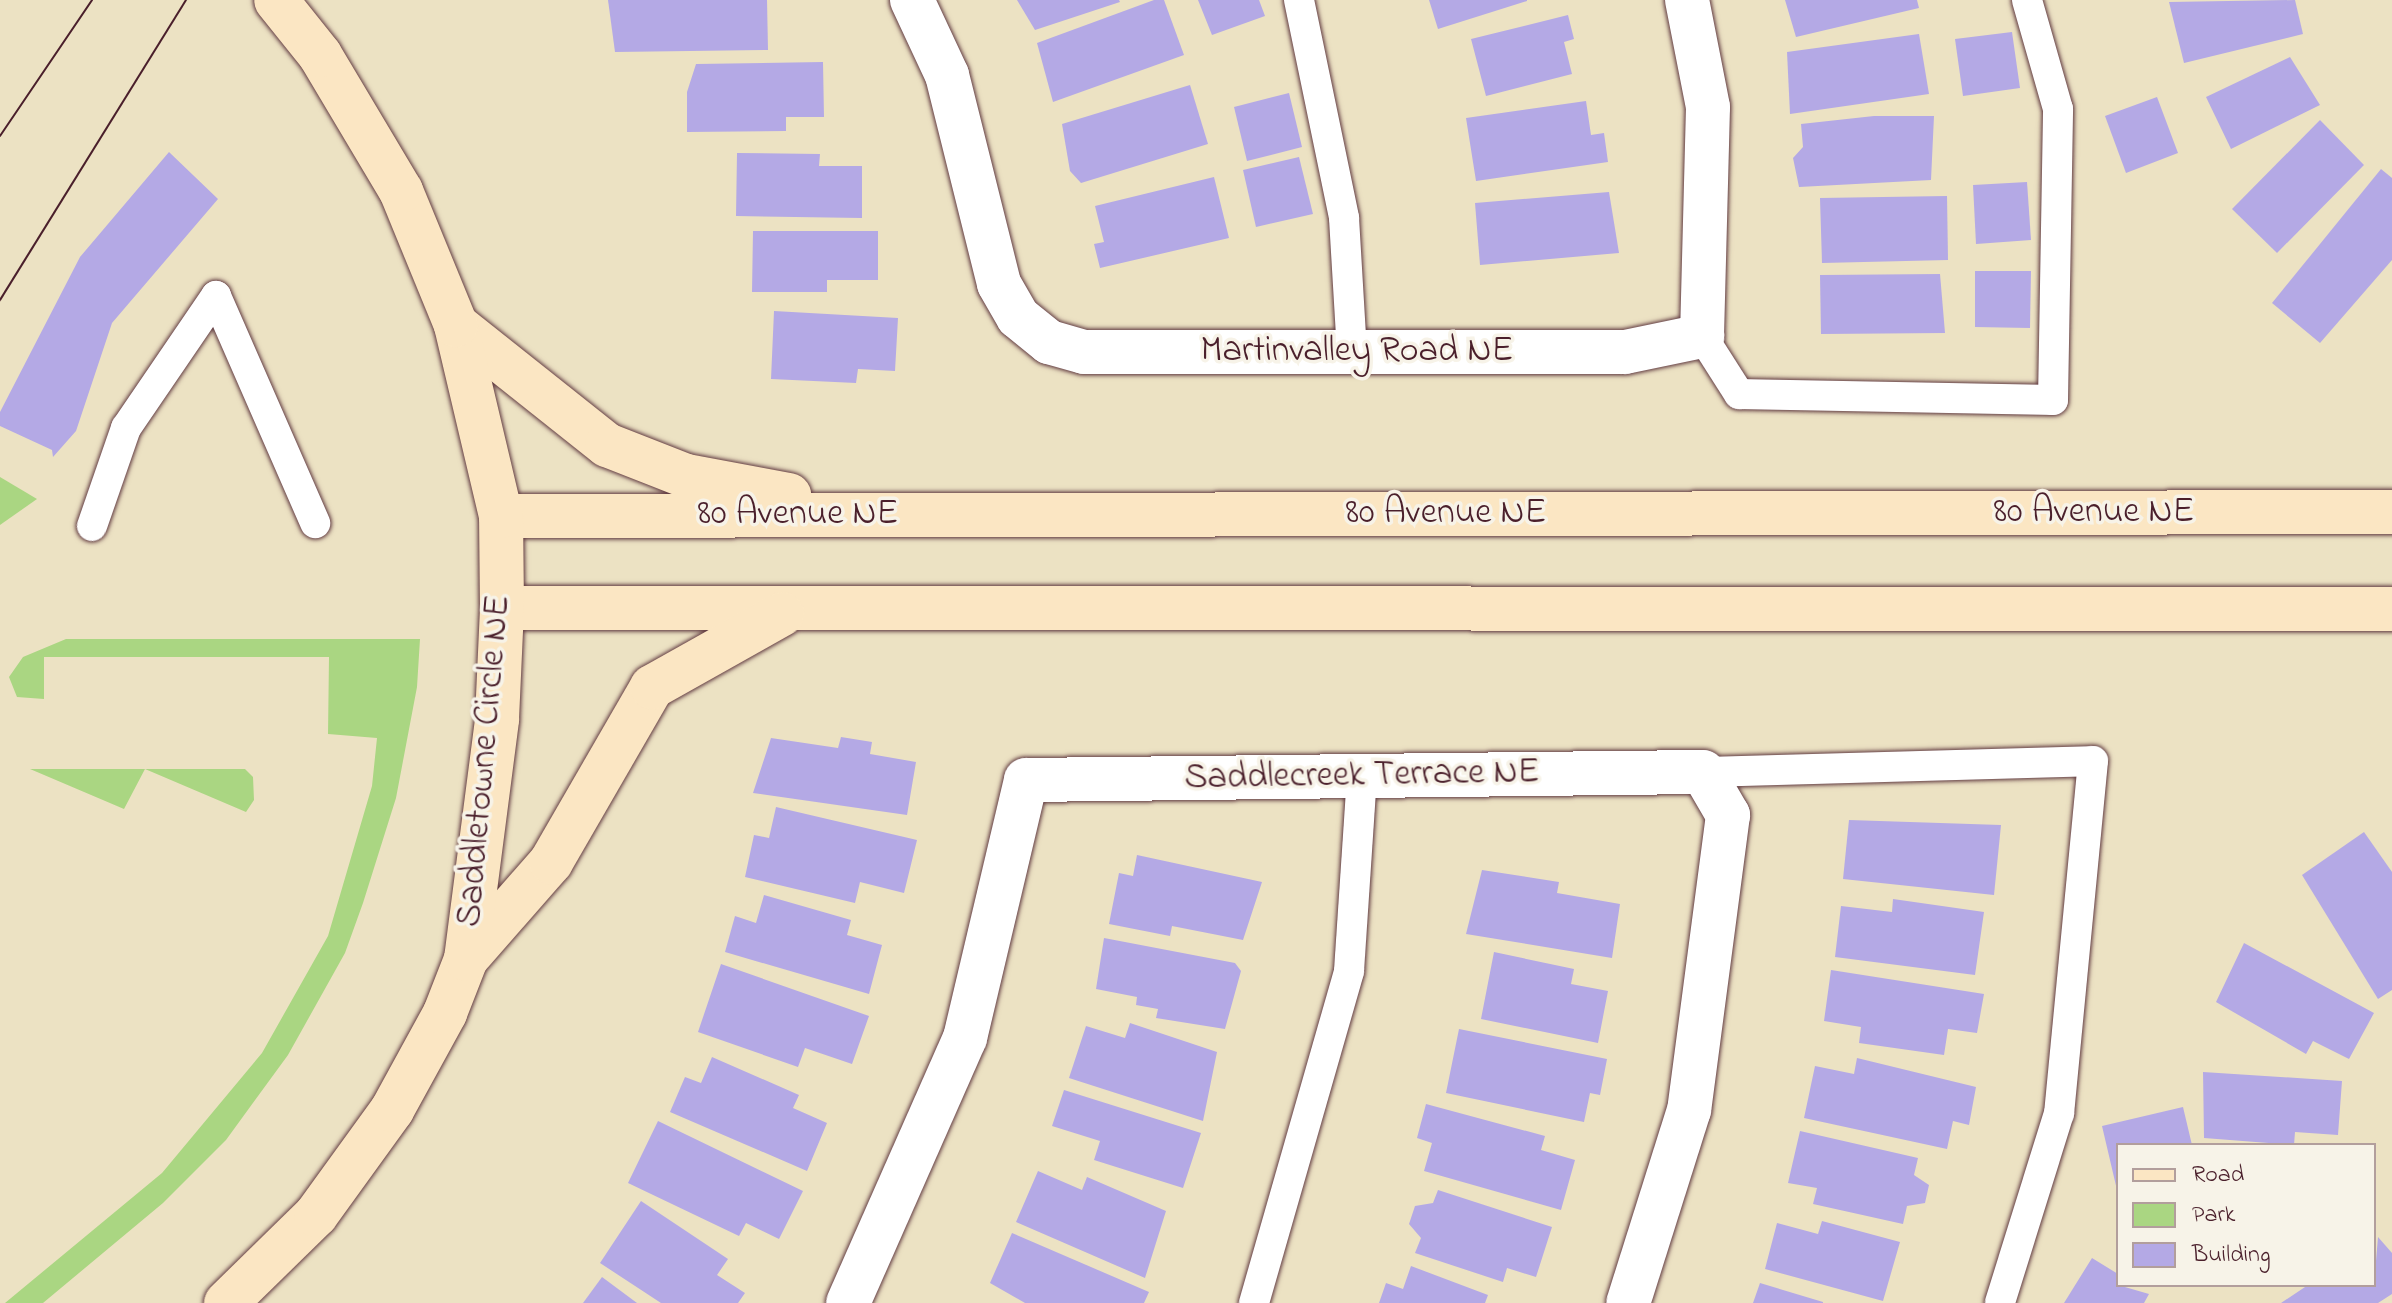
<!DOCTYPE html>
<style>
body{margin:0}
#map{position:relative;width:2392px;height:1303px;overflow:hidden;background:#ece2c3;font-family:"Indie Flower",sans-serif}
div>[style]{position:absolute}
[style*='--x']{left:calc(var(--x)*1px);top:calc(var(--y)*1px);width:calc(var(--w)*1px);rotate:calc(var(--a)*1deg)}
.green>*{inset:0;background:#aad682}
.building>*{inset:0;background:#b4a9e5}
.roads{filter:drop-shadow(0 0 2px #623c42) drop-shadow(0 0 2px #623c42)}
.lane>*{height:30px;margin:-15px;padding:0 15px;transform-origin:15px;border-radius:15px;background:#fff}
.street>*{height:44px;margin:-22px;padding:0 22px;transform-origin:22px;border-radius:22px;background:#fff}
.secondary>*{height:44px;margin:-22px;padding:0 22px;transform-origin:22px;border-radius:22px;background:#fbe6c3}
.tram>*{height:2px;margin:-1px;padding:0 1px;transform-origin:1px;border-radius:1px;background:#4a1f2b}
span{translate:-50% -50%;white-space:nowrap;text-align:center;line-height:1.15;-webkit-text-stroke:7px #f7f3e8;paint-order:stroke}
.street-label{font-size:36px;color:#4a1f2b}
.legend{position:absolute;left:2116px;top:1143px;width:260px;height:144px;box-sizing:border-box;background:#f7f3e8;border:2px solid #b29e9c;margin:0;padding:10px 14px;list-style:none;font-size:24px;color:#4a1f2b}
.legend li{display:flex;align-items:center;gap:16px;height:40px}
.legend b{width:40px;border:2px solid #b29e9c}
</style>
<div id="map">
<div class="green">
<div style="clip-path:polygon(0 477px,37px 499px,0 525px)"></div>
<div style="clip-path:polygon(66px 639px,420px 639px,417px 687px,396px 798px,363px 903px,345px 953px,288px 1055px,226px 1140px,163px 1203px,43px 1303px,5px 1303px,162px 1173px,262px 1053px,328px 936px,372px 786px,377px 738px,328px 734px,329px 657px,44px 657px,44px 699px,17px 697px,9px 677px,23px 657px)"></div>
<div style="clip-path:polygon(30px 769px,245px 769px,253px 777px,254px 800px,246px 812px,145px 769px,124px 809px)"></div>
</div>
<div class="building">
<div style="clip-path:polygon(608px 0,767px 0,768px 50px,615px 52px)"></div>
<div style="clip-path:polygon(1017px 0,1119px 0,1120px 2px,1035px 30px)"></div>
<div style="clip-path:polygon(1154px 0,1164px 0,1184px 55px,1053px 102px,1037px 43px)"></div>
<div style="clip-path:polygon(1198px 0,1259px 0,1265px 16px,1212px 35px)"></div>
<div style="clip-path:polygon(1429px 0,1527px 0,1527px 1px,1438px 29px)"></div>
<div style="clip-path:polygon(1785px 0,1917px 0,1919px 8px,1796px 37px)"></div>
<div style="clip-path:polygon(2295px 0,2303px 34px,2184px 63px,2169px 2px)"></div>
<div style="clip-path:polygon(1568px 15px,1574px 39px,1564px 42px,1572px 74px,1486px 96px,1471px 39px)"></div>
<div style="clip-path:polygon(2012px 32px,2020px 88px,1963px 96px,1955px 39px)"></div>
<div style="clip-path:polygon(1919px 34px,1929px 94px,1790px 114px,1787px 52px)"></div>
<div style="clip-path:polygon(2290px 57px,2320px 105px,2231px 149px,2206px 97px)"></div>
<div style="clip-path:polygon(823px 62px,824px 117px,786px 117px,786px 131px,687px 132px,687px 92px,696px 64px)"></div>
<div style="clip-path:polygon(1190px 85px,1208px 144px,1081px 183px,1070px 171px,1062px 124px)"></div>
<div style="clip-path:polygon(1289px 93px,1302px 147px,1247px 161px,1234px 107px)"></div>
<div style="clip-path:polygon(2157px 97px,2178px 153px,2126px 173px,2105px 116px)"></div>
<div style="clip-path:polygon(1586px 101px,1591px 135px,1604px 133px,1608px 162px,1476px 181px,1466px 118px)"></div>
<div style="clip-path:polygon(1874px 116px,1934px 116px,1931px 180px,1799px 187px,1793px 158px,1803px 147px,1801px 124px)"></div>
<div style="clip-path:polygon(2320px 120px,2364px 165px,2277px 253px,2232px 209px)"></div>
<div style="clip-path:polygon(169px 152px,218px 199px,112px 323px,76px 431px,53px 457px,52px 450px,0 426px,0 412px,80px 257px)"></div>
<div style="clip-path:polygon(737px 153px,820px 154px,819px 166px,862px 166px,862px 218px,736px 216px)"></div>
<div style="clip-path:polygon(1299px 157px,1313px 214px,1256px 227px,1243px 170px)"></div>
<div style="clip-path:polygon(2381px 169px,2392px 178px,2392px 260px,2320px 343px,2272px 303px)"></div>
<div style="clip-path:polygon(1214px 177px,1229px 238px,1100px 268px,1094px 244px,1104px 242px,1095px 206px)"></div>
<div style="clip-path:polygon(2027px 182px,2031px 240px,1976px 244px,1973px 185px)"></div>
<div style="clip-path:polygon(1609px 192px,1619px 253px,1480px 265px,1475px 203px)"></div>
<div style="clip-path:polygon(1947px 196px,1948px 260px,1822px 263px,1820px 198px)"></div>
<div style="clip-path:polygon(753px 231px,878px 231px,878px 280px,827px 280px,827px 292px,752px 292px)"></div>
<div style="clip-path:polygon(1975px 271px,2031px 271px,2030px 328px,1975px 327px)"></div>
<div style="clip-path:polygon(1940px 274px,1945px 333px,1821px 334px,1820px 275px)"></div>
<div style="clip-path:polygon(774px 311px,898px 318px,895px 371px,858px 369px,856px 383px,771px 379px)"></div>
<div style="clip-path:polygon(841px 737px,872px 742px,870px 754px,916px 762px,907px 815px,753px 793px,771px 738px,838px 748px)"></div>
<div style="clip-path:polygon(776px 807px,917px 840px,904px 893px,860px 882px,855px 903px,745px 877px,754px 835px,769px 838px)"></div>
<div style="clip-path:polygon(1849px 820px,2001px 825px,1994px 895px,1843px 879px)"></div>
<div style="clip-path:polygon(2364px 832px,2392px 872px,2392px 990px,2378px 999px,2302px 875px)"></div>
<div style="clip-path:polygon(1137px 855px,1262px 882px,1243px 940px,1172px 926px,1170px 936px,1109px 924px,1119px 873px,1133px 876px)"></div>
<div style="clip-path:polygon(1482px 870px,1559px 882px,1557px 893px,1620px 904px,1612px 958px,1466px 934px)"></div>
<div style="clip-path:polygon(764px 895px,851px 920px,847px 935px,882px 945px,869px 994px,725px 952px,735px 916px,756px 923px)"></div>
<div style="clip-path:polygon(1893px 899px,1984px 912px,1975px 975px,1835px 957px,1841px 906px,1892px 912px)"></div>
<div style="clip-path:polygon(1104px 938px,1235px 963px,1241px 971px,1225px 1029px,1156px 1018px,1158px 1009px,1136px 1005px,1137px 997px,1096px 989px)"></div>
<div style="clip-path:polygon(2244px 943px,2374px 1013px,2349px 1059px,2313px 1041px,2306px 1054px,2216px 1002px)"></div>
<div style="clip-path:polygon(1494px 952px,1574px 969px,1571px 984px,1608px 991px,1598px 1043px,1481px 1019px)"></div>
<div style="clip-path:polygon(721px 964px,869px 1016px,852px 1064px,805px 1048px,798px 1067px,698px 1032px)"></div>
<div style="clip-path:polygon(1831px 970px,1984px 994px,1977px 1033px,1948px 1029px,1944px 1055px,1859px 1043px,1861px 1027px,1824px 1021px)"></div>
<div style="clip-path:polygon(1130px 1023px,1217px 1052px,1203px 1121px,1069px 1078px,1086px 1026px,1125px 1038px)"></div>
<div style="clip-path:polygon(1459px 1029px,1607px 1059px,1600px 1095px,1590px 1093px,1584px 1122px,1446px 1093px)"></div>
<div style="clip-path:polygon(712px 1057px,799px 1095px,793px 1108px,827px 1123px,807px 1171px,670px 1112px,685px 1077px,701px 1083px)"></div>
<div style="clip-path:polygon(1857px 1058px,1976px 1087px,1969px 1125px,1953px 1121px,1947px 1149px,1804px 1118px,1815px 1066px,1854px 1074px)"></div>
<div style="clip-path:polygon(2203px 1072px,2342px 1081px,2338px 1135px,2295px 1132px,2294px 1145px,2204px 1138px)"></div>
<div style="clip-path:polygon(1064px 1090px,1201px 1133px,1183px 1188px,1094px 1160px,1100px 1141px,1052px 1126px)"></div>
<div style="clip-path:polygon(1426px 1104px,1545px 1136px,1541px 1150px,1575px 1160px,1561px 1210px,1424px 1171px,1432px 1143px,1417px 1138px)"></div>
<div style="clip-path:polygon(2183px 1107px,2192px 1145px,2118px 1145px,2117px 1190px,2102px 1126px)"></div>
<div style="clip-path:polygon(658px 1121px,803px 1191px,779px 1239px,746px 1223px,739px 1236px,628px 1183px)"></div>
<div style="clip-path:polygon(1800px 1131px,1918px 1158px,1914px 1175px,1929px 1185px,1925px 1203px,1907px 1206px,1903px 1224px,1813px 1204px,1817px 1188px,1788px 1183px)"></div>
<div style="clip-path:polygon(1038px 1171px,1082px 1190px,1087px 1177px,1166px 1211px,1145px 1278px,1016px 1222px)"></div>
<div style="clip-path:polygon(1438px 1190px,1552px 1227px,1536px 1277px,1507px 1268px,1503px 1282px,1415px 1253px,1421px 1238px,1409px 1224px,1415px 1206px,1433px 1203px)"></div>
<div style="clip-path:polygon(641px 1201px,728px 1259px,717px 1275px,745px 1293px,738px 1303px,661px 1303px,600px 1263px)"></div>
<div style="clip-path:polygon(1822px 1221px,1900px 1242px,1883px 1301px,1765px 1269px,1777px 1223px,1818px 1234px)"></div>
<div style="clip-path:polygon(1012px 1233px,1149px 1292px,1144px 1303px,1025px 1303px,990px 1283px)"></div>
<div style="clip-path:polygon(2378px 1237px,2392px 1253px,2392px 1294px,2378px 1303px,2281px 1303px,2308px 1285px,2374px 1285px)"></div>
<div style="clip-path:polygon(2092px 1258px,2118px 1274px,2118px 1285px,2149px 1294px,2144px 1303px,2064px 1303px)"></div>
<div style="clip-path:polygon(1411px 1266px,1488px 1295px,1485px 1303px,1379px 1303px,1386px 1283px,1403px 1289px)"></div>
<div style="clip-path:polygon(602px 1277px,637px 1303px,583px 1303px)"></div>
<div style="clip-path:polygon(1760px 1283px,1823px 1302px,1823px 1303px,1753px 1303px)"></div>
</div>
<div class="roads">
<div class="lane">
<div style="--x:1299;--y:0;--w:223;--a:78.3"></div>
<div style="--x:1344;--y:218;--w:133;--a:86.6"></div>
<div style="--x:1702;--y:336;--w:69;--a:57.5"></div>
<div style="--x:1739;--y:394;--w:314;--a:1.1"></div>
<div style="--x:2053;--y:400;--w:291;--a:-89"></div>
<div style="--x:2058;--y:109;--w:113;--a:-105.9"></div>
<div style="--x:92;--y:526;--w:104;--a:-70.9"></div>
<div style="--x:126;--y:428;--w:160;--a:-55.7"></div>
<div style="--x:216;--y:296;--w:248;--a:66.4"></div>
<div style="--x:1703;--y:772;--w:390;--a:-1.6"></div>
<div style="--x:2093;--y:761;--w:354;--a:95.5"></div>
<div style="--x:2059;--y:1113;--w:199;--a:107.3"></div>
<div style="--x:1254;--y:1303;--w:345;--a:-74"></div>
<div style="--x:1349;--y:971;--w:194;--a:-86.2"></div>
</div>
<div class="street">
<div style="--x:912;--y:0;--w:83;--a:65"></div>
<div style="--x:947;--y:75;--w:215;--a:76"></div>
<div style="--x:999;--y:284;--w:38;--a:60"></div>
<div style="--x:1018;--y:317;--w:40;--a:39"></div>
<div style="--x:1049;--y:342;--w:36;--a:16"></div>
<div style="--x:1084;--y:352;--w:541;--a:0"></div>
<div style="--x:1625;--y:352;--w:79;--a:-11.7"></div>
<div style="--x:1702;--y:336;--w:229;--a:-88.5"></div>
<div style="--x:1708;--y:107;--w:109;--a:-101.1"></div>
<div style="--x:848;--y:1303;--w:290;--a:-66.2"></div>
<div style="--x:965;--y:1038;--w:265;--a:-76.7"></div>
<div style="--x:1026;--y:780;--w:677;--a:-0.68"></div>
<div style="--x:1703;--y:772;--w:50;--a:59.8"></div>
<div style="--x:1728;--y:815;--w:298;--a:97.5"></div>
<div style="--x:1689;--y:1110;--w:202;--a:107.5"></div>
</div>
<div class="secondary">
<div style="--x:456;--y:325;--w:193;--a:38.5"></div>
<div style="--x:607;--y:445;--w:85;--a:21.4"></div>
<div style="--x:686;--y:476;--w:105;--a:10.5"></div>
<div style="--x:501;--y:516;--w:1891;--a:-0.12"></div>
<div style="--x:502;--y:608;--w:1890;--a:0.03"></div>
<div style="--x:466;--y:959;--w:129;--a:-48.8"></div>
<div style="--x:551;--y:862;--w:202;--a:-60"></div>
<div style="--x:652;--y:687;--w:149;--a:-29.3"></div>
<div style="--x:226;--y:1303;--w:126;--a:-44.4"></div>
<div style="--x:316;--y:1215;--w:130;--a:-54.1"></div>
<div style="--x:392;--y:1110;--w:111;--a:-61.3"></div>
<div style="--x:445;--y:1013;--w:58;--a:-68.7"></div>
<div style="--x:466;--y:959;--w:242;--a:-82.6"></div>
<div style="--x:497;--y:719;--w:111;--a:-87.4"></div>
<div style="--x:502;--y:608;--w:92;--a:-90.6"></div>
<div style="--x:501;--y:516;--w:196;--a:-103.3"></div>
<div style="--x:456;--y:325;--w:145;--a:-112.3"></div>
<div style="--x:401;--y:191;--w:158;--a:-120.8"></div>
<div style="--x:320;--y:55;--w:70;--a:-128.7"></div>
</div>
</div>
<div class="tram">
<div style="--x:0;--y:136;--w:164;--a:-55.9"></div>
<div style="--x:0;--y:300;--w:353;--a:-58.2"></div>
</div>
<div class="street-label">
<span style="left:1357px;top:352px">Martinvalley Road NE</span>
<span style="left:2094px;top:513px">80 Avenue NE</span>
<span style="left:1446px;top:514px">80 Avenue NE</span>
<span style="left:798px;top:515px">80 Avenue NE</span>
<span style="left:485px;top:761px;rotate:-85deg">Saddletowne Circle NE</span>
<span style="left:1362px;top:776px;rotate:-1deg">Saddlecreek Terrace NE</span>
</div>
<ul class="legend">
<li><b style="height:10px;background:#fbe6c3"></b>Road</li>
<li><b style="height:22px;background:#aad682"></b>Park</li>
<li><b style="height:22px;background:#b4a9e5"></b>Building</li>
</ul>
</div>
